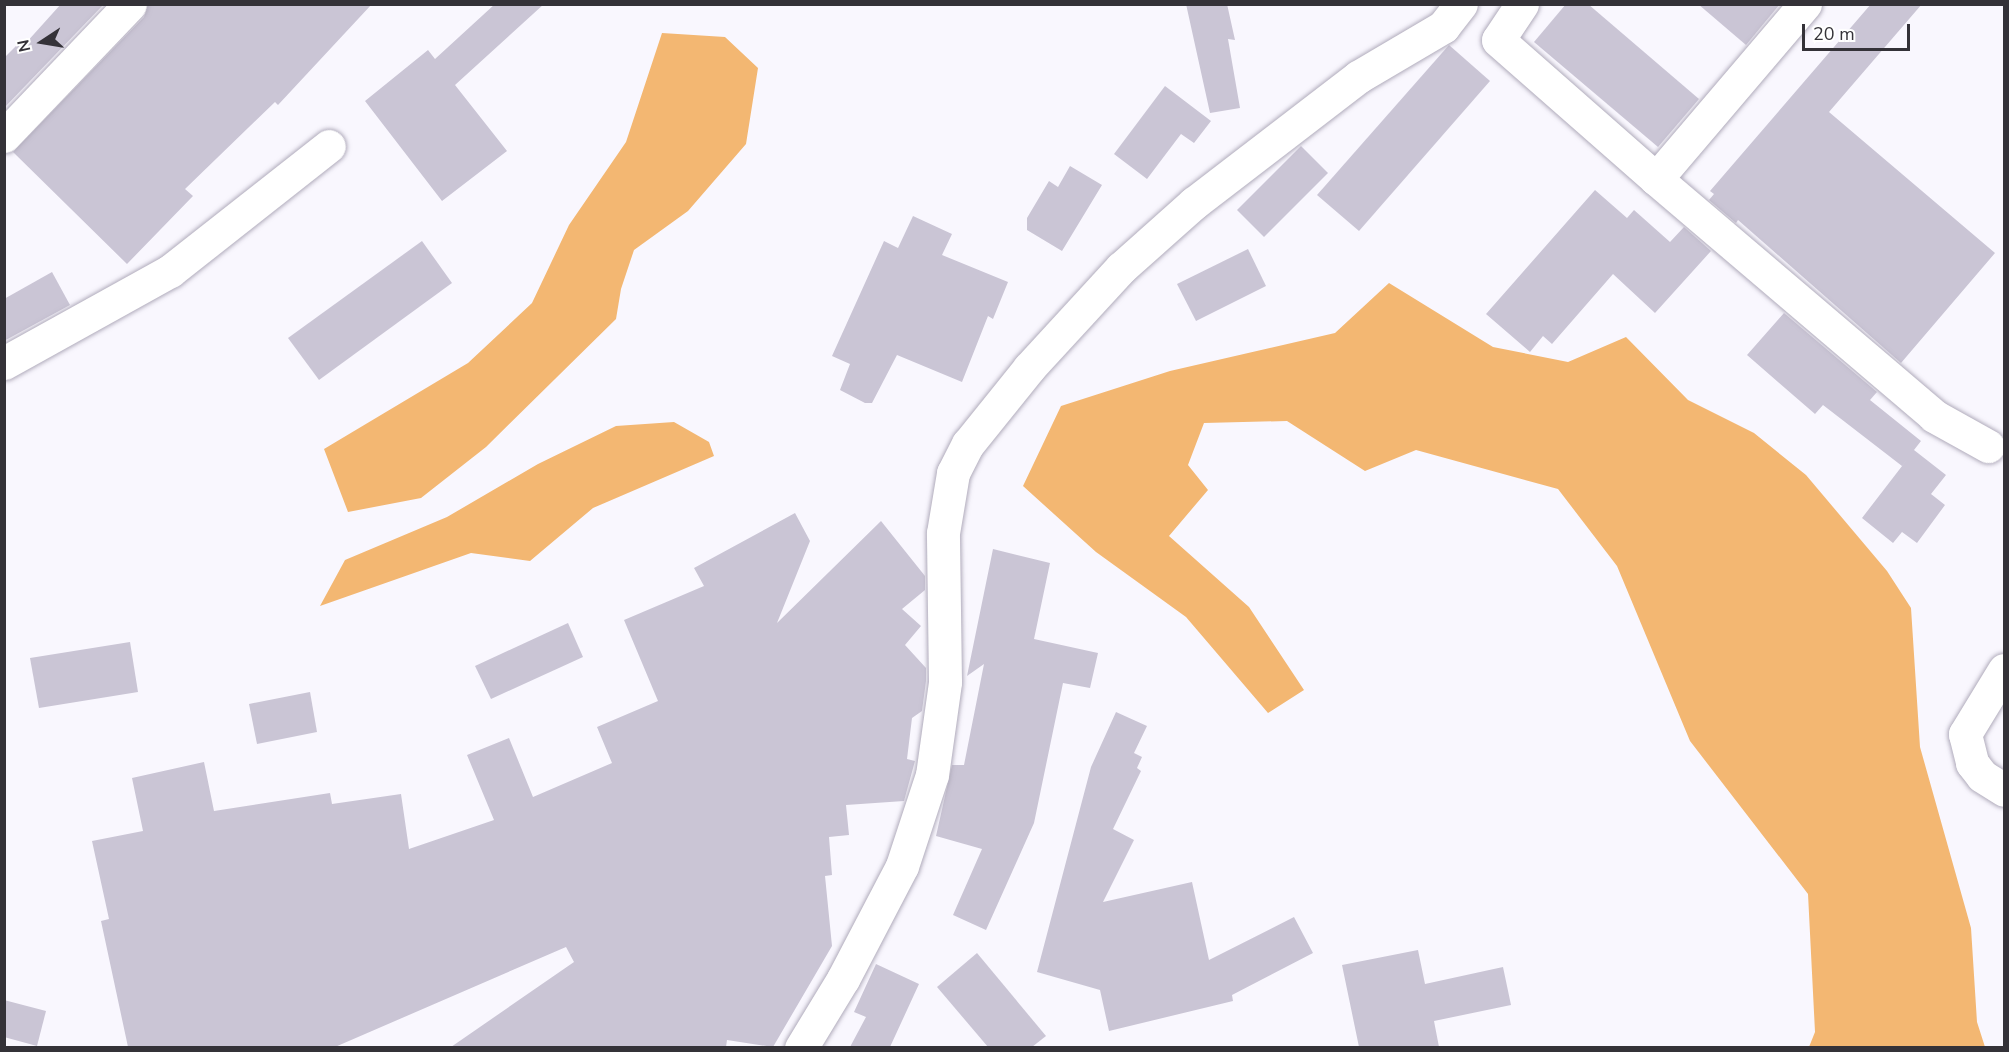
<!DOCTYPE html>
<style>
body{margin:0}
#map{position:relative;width:2009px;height:1052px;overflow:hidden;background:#f9f7fe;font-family:"Nunito Sans",sans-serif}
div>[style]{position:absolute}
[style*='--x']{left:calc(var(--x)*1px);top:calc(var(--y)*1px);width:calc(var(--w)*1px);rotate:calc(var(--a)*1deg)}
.forest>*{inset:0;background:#f3b772}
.building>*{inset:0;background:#cac5d5}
.roads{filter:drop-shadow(0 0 2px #b0abbb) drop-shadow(0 0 2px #b0abbb)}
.minor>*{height:33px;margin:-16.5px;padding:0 16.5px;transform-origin:16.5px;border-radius:16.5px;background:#fff}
span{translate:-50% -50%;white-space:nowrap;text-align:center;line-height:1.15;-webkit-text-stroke:5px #fff;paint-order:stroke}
.frame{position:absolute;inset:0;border:6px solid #343238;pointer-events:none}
.north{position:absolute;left:12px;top:12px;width:60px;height:60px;-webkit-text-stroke:4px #fff;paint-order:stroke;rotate:258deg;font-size:16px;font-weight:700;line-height:24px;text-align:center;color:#343238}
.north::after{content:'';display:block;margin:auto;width:21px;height:27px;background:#343238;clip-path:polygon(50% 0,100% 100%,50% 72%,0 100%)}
.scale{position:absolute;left:1802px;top:24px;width:108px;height:27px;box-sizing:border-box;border:3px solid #343238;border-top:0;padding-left:8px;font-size:18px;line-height:21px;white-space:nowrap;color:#343238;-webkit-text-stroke:4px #fff;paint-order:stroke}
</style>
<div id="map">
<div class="forest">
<div style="clip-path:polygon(662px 33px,725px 37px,758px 68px,746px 144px,688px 211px,634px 250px,621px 289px,616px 319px,486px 447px,421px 498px,348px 512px,324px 449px,468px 363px,532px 303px,569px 225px,626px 142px)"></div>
<div style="clip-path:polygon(1389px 283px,1493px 347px,1568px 362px,1626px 337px,1688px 400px,1754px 433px,1806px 475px,1887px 571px,1911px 608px,1920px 747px,1971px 928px,1977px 1022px,1985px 1047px,1809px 1047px,1815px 1032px,1808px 894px,1690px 741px,1617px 566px,1558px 489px,1416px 450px,1365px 471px,1287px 421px,1204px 423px,1188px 465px,1208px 490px,1169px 536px,1249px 607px,1304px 690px,1268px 713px,1186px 617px,1096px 552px,1023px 486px,1061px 406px,1170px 371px,1335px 333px)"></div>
<div style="clip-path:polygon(674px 422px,709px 442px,714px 456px,593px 508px,530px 561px,471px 553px,320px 606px,345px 560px,447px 517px,538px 464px,616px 426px)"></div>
</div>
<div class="building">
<div style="clip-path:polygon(61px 4px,104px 4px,4px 108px,4px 58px,21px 41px,25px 44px)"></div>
<div style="clip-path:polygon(148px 4px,372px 4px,278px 105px,275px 102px,185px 189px,193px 196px,127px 264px,13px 152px,144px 17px)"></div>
<div style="clip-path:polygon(495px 4px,544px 4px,455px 85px,507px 151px,442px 201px,365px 101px,428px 50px,435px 59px)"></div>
<div style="clip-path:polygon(1186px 4px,1227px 4px,1235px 40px,1228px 39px,1240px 108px,1210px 113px)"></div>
<div style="clip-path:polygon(1566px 4px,1588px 4px,1699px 99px,1658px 147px,1534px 42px)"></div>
<div style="clip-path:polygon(1698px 4px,1780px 4px,1746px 45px)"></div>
<div style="clip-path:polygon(1871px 4px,1922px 4px,1829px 112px,1995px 253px,1901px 363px,1738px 220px,1736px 223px,1709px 200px,1714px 194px,1710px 191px)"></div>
<div style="clip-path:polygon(1449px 45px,1490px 81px,1359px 231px,1317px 195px)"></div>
<div style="clip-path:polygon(1165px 86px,1211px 121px,1194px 143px,1181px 134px,1147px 179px,1114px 154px)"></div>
<div style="clip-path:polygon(1301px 146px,1328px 173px,1264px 237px,1237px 210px)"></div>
<div style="clip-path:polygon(1070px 166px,1102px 185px,1062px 251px,1027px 230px,1027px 218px,1049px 181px,1058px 187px)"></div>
<div style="clip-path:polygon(1595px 190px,1627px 218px,1634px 210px,1670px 242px,1684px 227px,1711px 251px,1655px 313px,1613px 274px,1552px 344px,1543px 336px,1530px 352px,1486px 314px)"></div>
<div style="clip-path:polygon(913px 216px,952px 234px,942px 255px,1008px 282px,993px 319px,988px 316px,962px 382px,897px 355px,872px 403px,865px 403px,840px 390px,850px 364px,832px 356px,884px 241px,898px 248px)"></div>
<div style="clip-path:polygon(422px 241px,452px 283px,319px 380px,288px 338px)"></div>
<div style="clip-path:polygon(1248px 249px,1266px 286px,1196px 321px,1177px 284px)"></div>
<div style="clip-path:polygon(52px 272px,70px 305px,4px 341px,4px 299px)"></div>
<div style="clip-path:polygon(1784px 313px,1877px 392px,1870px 400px,1921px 441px,1914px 450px,1946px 475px,1931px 494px,1945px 505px,1917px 543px,1902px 532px,1893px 543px,1862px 518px,1909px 457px,1902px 466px,1823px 405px,1815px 414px,1747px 355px)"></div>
<div style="clip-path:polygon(795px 513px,810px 541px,777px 623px,881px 521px,925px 576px,925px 590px,902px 609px,921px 626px,905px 645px,926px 668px,926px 681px,922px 711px,912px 718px,907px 759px,915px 761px,904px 801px,846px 805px,849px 835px,829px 837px,832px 875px,825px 876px,832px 946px,773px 1047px,727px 1040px,726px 1047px,451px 1047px,574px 962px,566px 947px,335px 1047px,128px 1047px,101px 921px,109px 919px,92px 841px,143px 831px,132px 778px,204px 762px,214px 811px,330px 793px,332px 804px,401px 794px,409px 849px,494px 820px,467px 755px,509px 738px,533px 797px,612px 763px,597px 727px,658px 701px,624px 620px,704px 586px,694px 568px)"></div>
<div style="clip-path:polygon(993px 549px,1050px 563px,1034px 639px,1098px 653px,1090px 688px,1063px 683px,1034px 823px,986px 930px,953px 915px,982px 849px,936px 836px,952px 765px,964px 765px,984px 664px,967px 676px)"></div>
<div style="clip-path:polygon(568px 623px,583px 657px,491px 699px,475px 666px)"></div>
<div style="clip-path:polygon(130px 642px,138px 692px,39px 708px,30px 658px)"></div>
<div style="clip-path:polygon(310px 692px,317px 732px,257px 744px,249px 704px)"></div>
<div style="clip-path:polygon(1116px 712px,1147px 726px,1134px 753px,1142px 757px,1137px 768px,1141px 771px,1113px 829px,1134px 840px,1103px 902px,1192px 882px,1209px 960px,1294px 917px,1313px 953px,1232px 995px,1233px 1001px,1109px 1031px,1100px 990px,1037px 972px,1091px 767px)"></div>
<div style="clip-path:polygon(1418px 950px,1425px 984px,1503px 967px,1511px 1005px,1434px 1021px,1439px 1047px,1359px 1047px,1342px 965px)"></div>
<div style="clip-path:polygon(977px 953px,1046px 1036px,1032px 1047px,988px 1047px,937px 987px)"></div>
<div style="clip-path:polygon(876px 964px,919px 984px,890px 1047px,850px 1047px,866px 1017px,854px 1012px)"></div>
<div style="clip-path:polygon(4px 1000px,46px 1011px,37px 1046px,4px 1037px)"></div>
</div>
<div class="roads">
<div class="minor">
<div style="--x:1522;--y:4;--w:43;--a:123.7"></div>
<div style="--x:1498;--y:40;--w:210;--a:41.3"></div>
<div style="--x:1656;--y:179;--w:230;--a:-49.6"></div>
<div style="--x:4;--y:136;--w:182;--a:-46.3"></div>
<div style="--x:1656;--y:179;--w:365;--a:40.4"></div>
<div style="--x:1934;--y:416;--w:62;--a:29.1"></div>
<div style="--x:4;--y:363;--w:190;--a:-29"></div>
<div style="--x:170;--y:271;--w:202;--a:-38.2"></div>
<div style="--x:2004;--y:670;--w:75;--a:121.4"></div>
<div style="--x:1965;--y:734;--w:30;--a:76"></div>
<div style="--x:1972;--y:763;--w:16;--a:52"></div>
<div style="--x:1982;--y:776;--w:26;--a:32"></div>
<div style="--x:801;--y:1048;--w:81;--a:-58.7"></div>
<div style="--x:843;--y:979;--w:127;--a:-62.4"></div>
<div style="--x:902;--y:866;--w:96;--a:-71.8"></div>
<div style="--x:932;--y:775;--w:94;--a:-82"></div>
<div style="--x:945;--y:682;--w:149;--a:-90.8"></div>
<div style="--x:943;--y:533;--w:61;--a:-80.5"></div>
<div style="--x:953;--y:473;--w:33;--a:-63"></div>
<div style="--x:968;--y:444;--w:97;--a:-51.2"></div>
<div style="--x:1029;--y:368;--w:136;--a:-47.4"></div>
<div style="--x:1121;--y:268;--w:98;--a:-41.7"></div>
<div style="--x:1194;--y:203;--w:207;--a:-37.5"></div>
<div style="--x:1358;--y:77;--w:99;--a:-30.5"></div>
<div style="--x:1443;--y:27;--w:29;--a:-52"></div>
</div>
</div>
<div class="frame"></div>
<div class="north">N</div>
<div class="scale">20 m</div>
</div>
